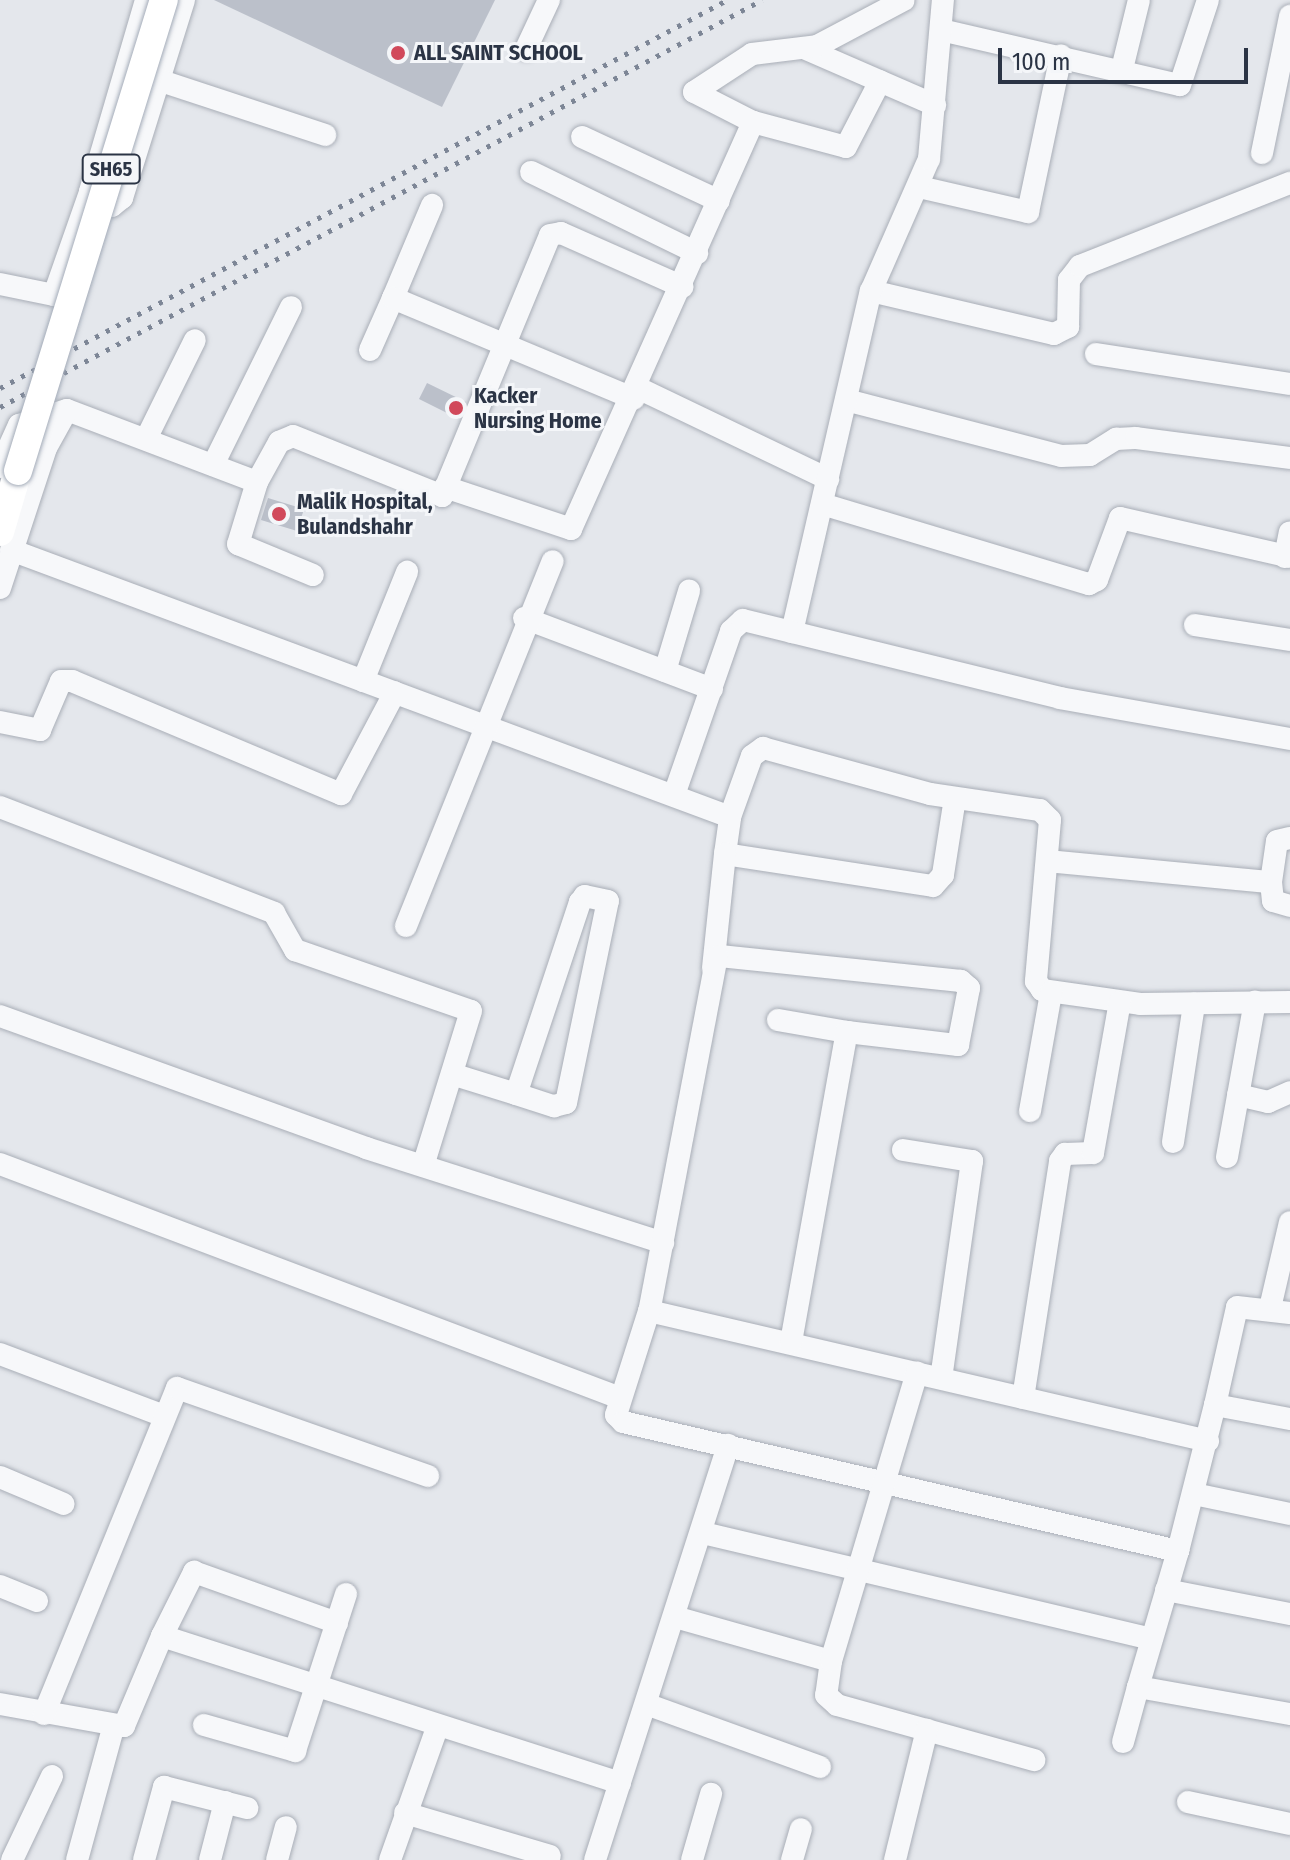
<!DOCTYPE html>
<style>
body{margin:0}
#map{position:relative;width:1290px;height:1860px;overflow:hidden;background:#e4e7ec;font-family:"Fira Sans Condensed",sans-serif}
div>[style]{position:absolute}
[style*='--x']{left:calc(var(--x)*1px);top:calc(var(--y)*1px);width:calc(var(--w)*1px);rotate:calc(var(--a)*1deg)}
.building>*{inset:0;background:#bbc0ca}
.roads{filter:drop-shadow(0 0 2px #a9aeb7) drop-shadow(0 0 2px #a9aeb7)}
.minor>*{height:22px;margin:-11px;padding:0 11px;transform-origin:11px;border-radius:11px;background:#f7f8fa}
.major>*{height:28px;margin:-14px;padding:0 14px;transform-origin:14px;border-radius:14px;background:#fff}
.rail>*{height:5px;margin-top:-2.5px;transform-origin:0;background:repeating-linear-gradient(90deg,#7d8696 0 4px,transparent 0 12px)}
.bridges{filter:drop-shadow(0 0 2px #a3abb8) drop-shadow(0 0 2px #a3abb8)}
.major-bridge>*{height:28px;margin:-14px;padding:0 14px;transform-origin:14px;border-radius:14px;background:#fff}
.dots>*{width:22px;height:22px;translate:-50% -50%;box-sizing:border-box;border:4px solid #f4f6f9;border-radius:50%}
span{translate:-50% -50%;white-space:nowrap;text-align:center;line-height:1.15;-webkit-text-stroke:6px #f4f6f9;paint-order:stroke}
.shield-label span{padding:2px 6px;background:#f4f6f9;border:2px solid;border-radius:6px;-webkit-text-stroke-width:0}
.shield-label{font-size:20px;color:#2b3445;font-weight:700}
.poi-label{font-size:22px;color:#2b3445;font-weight:700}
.left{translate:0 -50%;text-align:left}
.scale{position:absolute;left:998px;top:48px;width:250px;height:36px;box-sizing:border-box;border:4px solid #2b3445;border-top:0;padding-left:10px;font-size:24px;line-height:28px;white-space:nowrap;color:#2b3445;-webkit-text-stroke:6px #f4f6f9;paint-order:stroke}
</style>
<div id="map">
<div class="building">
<div style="clip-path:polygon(214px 0,495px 0,442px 107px)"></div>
<div style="clip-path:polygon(427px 383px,466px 402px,459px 419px,419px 399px)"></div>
<div style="clip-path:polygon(268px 498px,304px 509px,297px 531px,261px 520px)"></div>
</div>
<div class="roads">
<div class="minor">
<div style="--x:146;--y:0;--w:200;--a:106.3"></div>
<div style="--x:90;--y:192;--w:26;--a:32"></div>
<div style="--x:112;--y:206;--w:13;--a:-39"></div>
<div style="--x:122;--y:198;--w:207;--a:-72.6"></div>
<div style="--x:941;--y:30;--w:245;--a:13"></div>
<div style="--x:1180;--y:85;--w:89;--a:-71.8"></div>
<div style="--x:526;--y:49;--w:54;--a:-64.9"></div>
<div style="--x:806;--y:49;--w:141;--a:23.5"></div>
<div style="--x:1122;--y:69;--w:71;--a:-76.2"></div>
<div style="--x:158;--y:80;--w:176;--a:18.2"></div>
<div style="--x:753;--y:122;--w:96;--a:15"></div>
<div style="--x:846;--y:147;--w:74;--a:-62.7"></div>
<div style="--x:582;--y:137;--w:151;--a:25"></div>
<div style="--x:1262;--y:153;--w:140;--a:-78.4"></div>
<div style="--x:531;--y:172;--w:185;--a:26"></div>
<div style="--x:919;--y:187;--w:112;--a:12.9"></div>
<div style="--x:1028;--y:212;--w:160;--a:-78.1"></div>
<div style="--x:0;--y:284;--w:55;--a:11.5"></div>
<div style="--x:54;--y:295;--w:109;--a:-70.7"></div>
<div style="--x:871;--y:291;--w:188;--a:13.2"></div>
<div style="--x:1054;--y:334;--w:16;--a:-27"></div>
<div style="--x:1068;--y:327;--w:47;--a:-88.8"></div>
<div style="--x:1069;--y:280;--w:18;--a:-52"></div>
<div style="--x:1080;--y:266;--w:226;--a:-21.6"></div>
<div style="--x:393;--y:298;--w:101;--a:-67.2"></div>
<div style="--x:370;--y:350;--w:57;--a:-66.1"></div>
<div style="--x:393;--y:298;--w:261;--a:22.7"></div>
<div style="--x:1096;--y:354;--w:196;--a:8.8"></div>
<div style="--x:638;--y:388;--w:211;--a:25.6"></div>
<div style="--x:846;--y:400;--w:222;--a:14.6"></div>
<div style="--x:1061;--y:456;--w:29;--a:-2"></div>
<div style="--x:1090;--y:455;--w:31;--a:-32"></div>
<div style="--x:1116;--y:439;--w:20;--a:-3"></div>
<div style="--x:1136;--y:438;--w:155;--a:7.4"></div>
<div style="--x:146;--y:439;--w:110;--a:-63.7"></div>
<div style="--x:213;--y:465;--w:176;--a:-63.7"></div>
<div style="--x:0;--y:467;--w:46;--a:-65.7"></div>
<div style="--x:19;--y:425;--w:50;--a:-17.4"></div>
<div style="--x:67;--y:410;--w:203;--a:20.8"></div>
<div style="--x:257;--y:482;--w:46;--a:-61.2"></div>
<div style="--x:279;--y:442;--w:15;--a:-23"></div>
<div style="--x:293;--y:436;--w:161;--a:21.9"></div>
<div style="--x:442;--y:496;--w:282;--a:-67.5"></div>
<div style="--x:550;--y:235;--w:11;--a:-10"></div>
<div style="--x:561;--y:233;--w:133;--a:23.9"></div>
<div style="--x:257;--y:482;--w:65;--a:107"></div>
<div style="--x:238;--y:544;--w:81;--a:22.5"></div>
<div style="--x:445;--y:487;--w:133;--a:18.4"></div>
<div style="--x:571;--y:529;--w:446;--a:-65.9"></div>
<div style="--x:753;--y:122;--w:66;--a:-153"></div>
<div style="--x:694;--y:92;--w:69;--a:-33.2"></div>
<div style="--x:752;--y:54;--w:65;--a:-7"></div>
<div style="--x:817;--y:46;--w:98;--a:-27.9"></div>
<div style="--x:822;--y:504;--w:279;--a:16.7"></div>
<div style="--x:1089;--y:584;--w:9;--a:-27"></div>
<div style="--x:1097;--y:580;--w:66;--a:-69.6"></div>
<div style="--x:1120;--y:518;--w:174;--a:12.9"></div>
<div style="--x:11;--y:550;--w:767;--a:20.37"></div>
<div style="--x:1285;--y:557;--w:25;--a:-79"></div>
<div style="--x:0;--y:588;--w:147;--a:-71.8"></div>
<div style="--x:46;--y:448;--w:43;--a:-61.1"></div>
<div style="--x:524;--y:618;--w:201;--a:20.7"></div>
<div style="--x:1195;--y:625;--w:96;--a:9"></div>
<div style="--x:792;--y:632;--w:350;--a:-77"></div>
<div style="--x:871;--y:291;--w:144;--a:-66.3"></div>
<div style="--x:929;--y:159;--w:160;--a:-85"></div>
<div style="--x:665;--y:671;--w:84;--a:-73.3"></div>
<div style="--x:363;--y:681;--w:118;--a:-68"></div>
<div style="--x:0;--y:722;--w:41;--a:11.3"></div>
<div style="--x:40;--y:730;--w:53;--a:-66.8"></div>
<div style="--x:61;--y:681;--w:11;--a:0"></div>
<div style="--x:72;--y:681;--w:292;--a:22.8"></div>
<div style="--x:341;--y:794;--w:115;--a:-62.1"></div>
<div style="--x:674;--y:795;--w:174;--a:-70.8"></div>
<div style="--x:731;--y:631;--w:16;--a:-43"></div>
<div style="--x:743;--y:620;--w:326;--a:13.8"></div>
<div style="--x:1060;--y:698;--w:234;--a:10.1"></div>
<div style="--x:955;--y:798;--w:78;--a:98.9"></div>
<div style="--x:943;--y:875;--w:15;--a:132"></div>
<div style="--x:933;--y:886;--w:210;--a:-171.3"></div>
<div style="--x:725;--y:854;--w:37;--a:-82"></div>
<div style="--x:730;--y:817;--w:65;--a:-70.2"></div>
<div style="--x:752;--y:756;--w:14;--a:-36"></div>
<div style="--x:763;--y:748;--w:173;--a:15.4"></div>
<div style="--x:930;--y:794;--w:111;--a:8.3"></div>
<div style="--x:1040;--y:810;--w:14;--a:45"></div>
<div style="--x:1050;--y:820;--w:162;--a:95"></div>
<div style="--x:1036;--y:981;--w:11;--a:56"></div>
<div style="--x:1042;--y:990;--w:99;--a:8.1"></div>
<div style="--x:1140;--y:1004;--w:150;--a:-0.8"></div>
<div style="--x:0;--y:807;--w:294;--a:21.1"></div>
<div style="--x:274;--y:913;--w:43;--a:60.4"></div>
<div style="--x:295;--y:950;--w:186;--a:19.1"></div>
<div style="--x:471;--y:1011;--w:162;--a:107.2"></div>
<div style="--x:1047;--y:861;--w:225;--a:5.4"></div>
<div style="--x:1271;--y:882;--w:19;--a:84"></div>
<div style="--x:1273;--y:901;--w:18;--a:16"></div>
<div style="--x:1271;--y:882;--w:41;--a:-81.7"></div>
<div style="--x:1277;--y:841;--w:13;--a:-13"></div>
<div style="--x:406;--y:926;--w:393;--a:-68.1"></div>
<div style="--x:713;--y:968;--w:115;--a:-84"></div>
<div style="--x:0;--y:1016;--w:389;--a:19.8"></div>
<div style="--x:366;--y:1148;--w:312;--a:17.7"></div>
<div style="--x:778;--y:1020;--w:70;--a:9.9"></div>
<div style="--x:455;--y:1075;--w:64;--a:17.3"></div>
<div style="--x:516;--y:1094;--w:40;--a:18"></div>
<div style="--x:554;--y:1106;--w:12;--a:-14"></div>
<div style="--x:566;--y:1103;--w:206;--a:-78.3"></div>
<div style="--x:608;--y:901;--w:24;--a:-168"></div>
<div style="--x:585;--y:896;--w:8;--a:130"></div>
<div style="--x:580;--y:902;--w:202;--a:108.4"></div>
<div style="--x:1238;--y:1095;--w:31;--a:13"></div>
<div style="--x:1268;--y:1102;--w:24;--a:-24"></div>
<div style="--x:1030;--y:1111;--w:120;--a:-79.9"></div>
<div style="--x:1173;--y:1142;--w:140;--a:-81.3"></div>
<div style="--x:903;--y:1150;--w:70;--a:9.1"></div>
<div style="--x:972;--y:1161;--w:219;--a:98.1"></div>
<div style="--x:1227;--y:1157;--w:158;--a:-79.8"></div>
<div style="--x:0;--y:1164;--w:663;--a:20.68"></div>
<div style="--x:1270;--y:1308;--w:88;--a:-76.9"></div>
<div style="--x:649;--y:1311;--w:574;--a:13.09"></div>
<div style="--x:791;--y:1342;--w:315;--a:-79.8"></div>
<div style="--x:847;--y:1032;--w:112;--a:6.7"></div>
<div style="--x:958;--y:1045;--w:58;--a:-79.1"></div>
<div style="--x:969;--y:988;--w:11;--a:-139"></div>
<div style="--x:961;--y:981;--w:245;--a:-174.1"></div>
<div style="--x:717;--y:956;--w:361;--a:100.8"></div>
<div style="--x:649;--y:1311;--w:109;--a:107.6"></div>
<div style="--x:616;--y:1415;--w:10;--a:45"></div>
<div style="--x:623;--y:1422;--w:570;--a:13.09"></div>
<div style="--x:1178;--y:1551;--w:142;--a:106.4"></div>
<div style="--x:0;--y:1354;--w:175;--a:20.7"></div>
<div style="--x:1023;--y:1398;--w:240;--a:-81.1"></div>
<div style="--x:1060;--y:1161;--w:9;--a:-54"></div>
<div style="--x:1065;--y:1154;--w:28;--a:-2"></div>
<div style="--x:1093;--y:1153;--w:153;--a:-79.9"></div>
<div style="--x:1215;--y:1405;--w:100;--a:-77.3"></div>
<div style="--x:1237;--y:1307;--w:53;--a:6.5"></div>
<div style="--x:0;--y:1477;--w:69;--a:22.9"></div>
<div style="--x:1194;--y:1494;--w:98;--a:11.8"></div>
<div style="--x:703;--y:1533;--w:461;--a:13.3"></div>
<div style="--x:1178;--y:1551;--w:151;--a:-75.8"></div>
<div style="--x:1215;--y:1405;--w:76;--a:10.6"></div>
<div style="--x:0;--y:1586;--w:40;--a:22"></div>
<div style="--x:1166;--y:1590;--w:126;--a:11"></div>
<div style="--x:675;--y:1617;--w:162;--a:15.8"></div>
<div style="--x:831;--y:1661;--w:34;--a:98"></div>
<div style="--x:826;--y:1695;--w:15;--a:42"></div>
<div style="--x:837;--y:1705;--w:205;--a:15.6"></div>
<div style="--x:162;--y:1636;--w:72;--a:-63.4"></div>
<div style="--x:194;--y:1572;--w:152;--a:19.6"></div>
<div style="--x:831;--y:1661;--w:301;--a:-73.4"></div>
<div style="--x:0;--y:1704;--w:126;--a:10.1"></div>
<div style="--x:124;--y:1726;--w:98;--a:-67.1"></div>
<div style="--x:162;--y:1636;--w:481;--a:17.8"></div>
<div style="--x:646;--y:1704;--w:185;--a:19.9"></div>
<div style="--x:44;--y:1714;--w:352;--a:-67.8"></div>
<div style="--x:177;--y:1388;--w:266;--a:19.3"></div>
<div style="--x:204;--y:1725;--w:95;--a:15.9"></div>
<div style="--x:295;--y:1751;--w:165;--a:-72"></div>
<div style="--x:1123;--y:1742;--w:57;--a:-74.7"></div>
<div style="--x:1138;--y:1687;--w:154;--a:10.1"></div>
<div style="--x:1188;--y:1802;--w:104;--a:12.2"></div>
<div style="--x:405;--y:1813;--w:151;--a:16.5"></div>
<div style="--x:12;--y:1860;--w:93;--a:-64.5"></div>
<div style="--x:77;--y:1860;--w:137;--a:-74.7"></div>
<div style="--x:144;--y:1860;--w:76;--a:-74.7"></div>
<div style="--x:164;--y:1787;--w:86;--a:14.2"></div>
<div style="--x:210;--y:1860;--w:60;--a:-75.5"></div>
<div style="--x:277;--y:1860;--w:34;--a:-75"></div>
<div style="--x:390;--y:1860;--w:143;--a:-70.4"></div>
<div style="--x:595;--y:1860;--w:436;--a:-72.2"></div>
<div style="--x:692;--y:1860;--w:69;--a:-73.9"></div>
<div style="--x:792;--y:1860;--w:32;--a:-74"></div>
<div style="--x:895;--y:1860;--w:134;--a:-76.2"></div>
</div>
<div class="major">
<div style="--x:0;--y:532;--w:64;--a:-73.6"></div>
</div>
</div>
<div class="rail">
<div style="--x:0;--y:388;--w:824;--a:-28.09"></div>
<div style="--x:0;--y:407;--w:864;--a:-28.11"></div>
</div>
<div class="bridges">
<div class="major-bridge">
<div style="--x:18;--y:471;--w:493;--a:-72.8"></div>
</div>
</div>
<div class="dots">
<div style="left:398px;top:53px;background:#d1495b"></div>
<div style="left:456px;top:408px;background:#d1495b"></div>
<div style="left:279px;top:514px;background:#d1495b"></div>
</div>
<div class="shield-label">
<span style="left:111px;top:169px">SH65</span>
</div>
<div class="poi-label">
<span class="left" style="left:414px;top:53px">ALL SAINT SCHOOL</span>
<span class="left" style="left:474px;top:408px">Kacker<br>Nursing Home</span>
<span class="left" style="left:297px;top:514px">Malik Hospital,<br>Bulandshahr</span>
</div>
<div class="scale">100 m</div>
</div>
